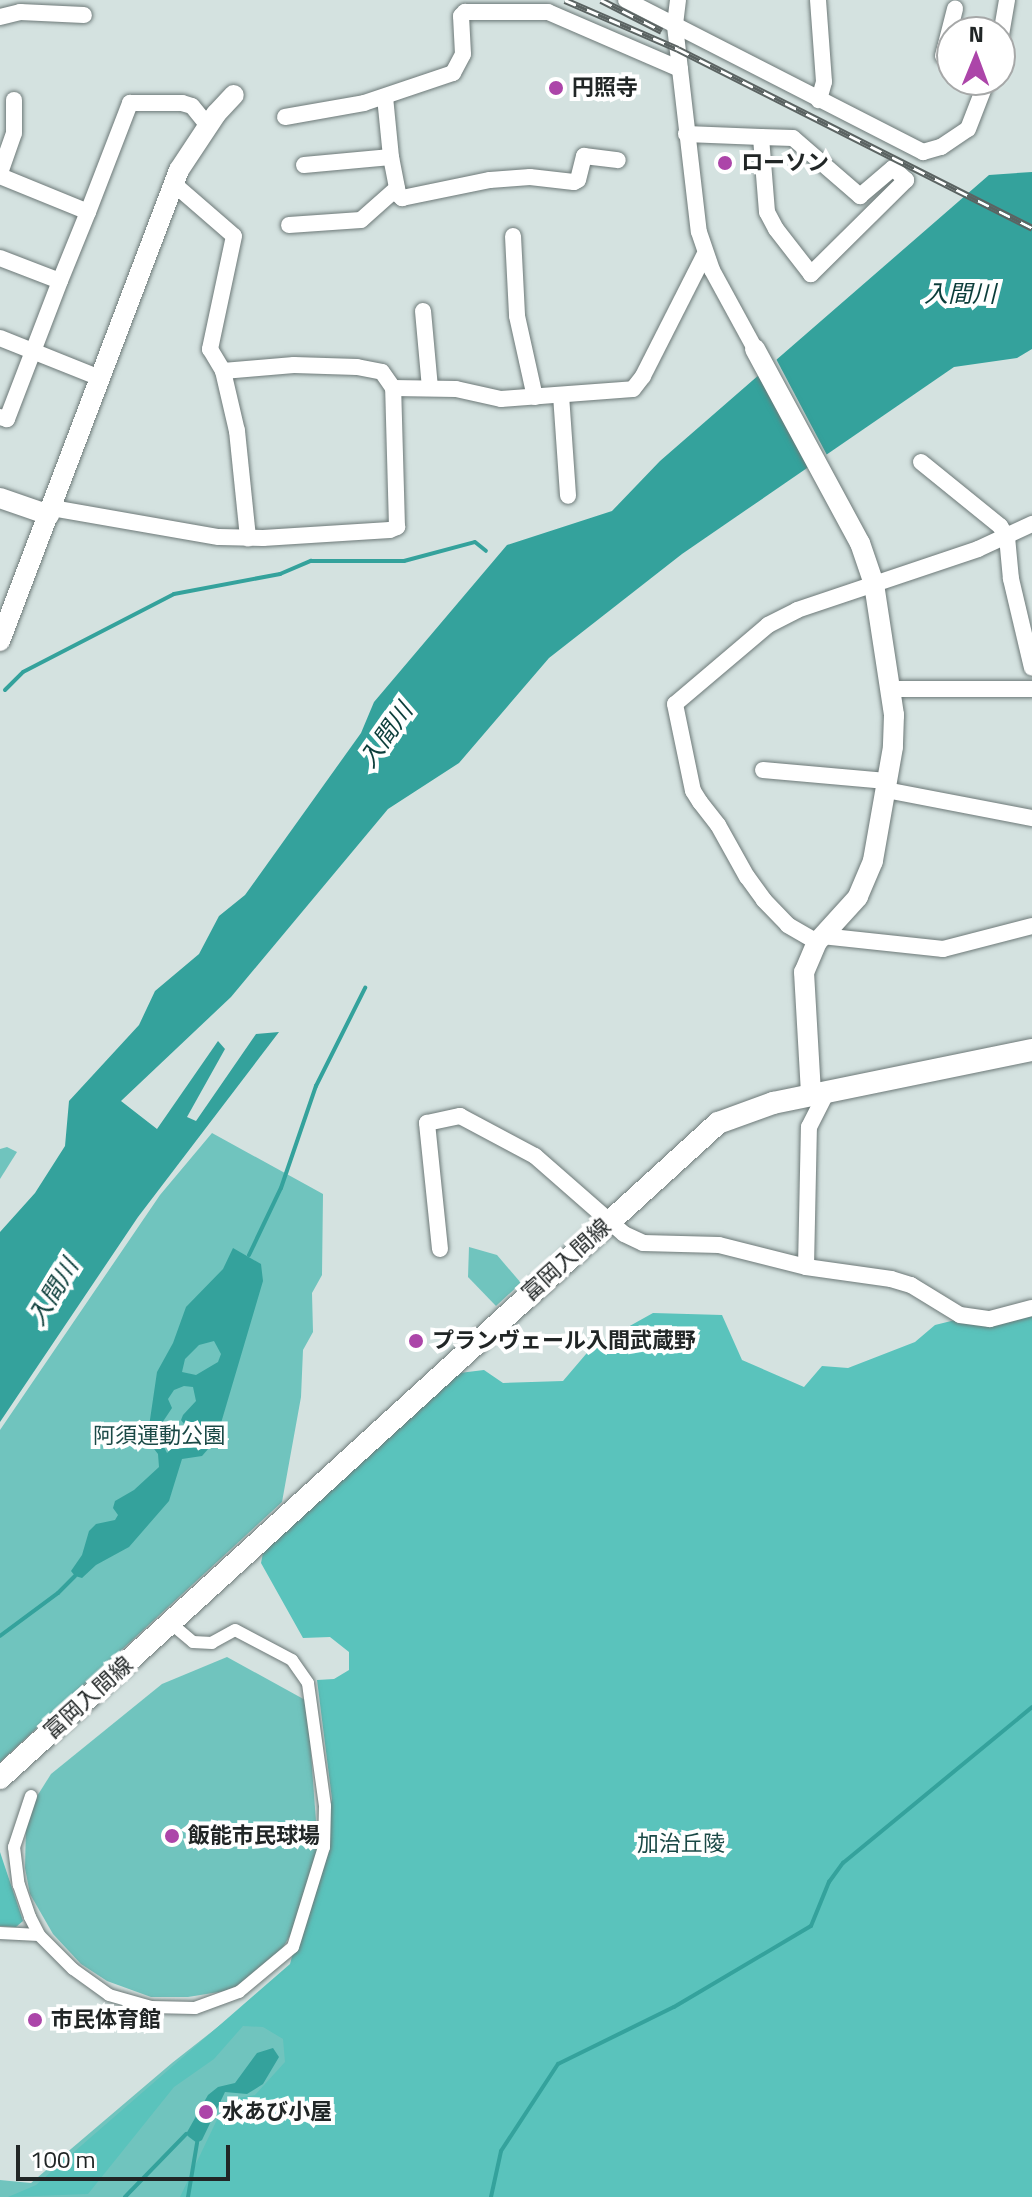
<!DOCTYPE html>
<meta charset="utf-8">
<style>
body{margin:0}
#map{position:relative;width:1032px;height:2197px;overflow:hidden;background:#d4e2e0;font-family:"Titillium Web","Noto Sans JP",sans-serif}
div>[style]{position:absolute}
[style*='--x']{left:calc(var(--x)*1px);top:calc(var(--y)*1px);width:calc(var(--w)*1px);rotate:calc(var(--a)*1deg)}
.green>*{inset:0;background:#70c4be}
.forest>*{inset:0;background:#5ac3bc}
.water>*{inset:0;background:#34a29c}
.pier>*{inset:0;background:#d4e2e0}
.stream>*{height:4px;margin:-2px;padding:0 2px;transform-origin:2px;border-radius:2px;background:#34a29c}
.roads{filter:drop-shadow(0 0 2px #6d7978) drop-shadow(0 0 2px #6d7978)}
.pedestrian>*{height:12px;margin:-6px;padding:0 6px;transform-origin:6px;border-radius:6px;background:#fff}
.minor>*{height:16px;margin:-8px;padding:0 8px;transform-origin:8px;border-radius:8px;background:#fff}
.tertiary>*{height:20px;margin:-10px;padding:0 10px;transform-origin:10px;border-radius:10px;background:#fff}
.secondary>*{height:22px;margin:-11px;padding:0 11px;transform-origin:11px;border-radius:11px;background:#fff}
.rail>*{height:7px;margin-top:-3.5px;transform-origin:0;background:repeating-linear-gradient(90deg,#fff 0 12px,#5b6362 0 24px);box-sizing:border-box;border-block:2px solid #5b6362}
.dots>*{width:22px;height:22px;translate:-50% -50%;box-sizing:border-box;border:4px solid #fff;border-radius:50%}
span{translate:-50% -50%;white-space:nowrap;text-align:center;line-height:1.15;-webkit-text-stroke:8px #fff;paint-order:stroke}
.poi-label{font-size:22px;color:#212626;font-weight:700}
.left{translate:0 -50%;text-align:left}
.street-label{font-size:22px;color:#212626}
.park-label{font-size:22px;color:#1a4946}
.water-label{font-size:24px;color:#0b3d3a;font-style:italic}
.north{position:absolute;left:936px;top:16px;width:80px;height:80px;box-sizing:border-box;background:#fff;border:2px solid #a6a8a8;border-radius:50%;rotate:1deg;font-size:22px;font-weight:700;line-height:32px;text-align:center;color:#212626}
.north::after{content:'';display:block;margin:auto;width:28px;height:36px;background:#ac45a9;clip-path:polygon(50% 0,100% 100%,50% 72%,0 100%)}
.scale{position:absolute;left:16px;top:2145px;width:214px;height:36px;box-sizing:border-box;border:4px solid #212626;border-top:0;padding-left:10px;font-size:24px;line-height:28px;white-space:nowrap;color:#212626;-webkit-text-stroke:6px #fff;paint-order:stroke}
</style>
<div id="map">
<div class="green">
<div style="clip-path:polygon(212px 1133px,323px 1194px,322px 1275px,312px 1293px,313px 1332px,303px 1350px,301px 1397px,282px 1502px,0 1762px,0 1430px,160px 1195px)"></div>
<div style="clip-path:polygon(7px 1147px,17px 1152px,0 1179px,0 1149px)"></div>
<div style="clip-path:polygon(469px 1247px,497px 1255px,521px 1283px,496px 1306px,468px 1277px)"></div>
<div style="clip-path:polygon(227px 1657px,307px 1701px,318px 1848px,296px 1926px,280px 1952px,242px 1984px,225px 1991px,188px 1997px,151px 1997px,107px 1981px,81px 1964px,53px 1934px,30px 1894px,25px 1868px,26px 1826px,34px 1801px,51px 1774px,162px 1684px)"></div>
<div style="clip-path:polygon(275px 1982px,297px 1984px,271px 2197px,0 2197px,0 2180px,31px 2183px,172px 2063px)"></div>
</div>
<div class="forest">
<div style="clip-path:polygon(1032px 1301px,1032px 2197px,180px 2197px,224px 2105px,233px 2099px,255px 2095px,285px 2062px,283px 2039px,263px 2027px,243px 2026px,214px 2059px,174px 2087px,88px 2194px,8px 2197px,36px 2185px,290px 1964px,332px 1799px,317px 1680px,334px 1679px,349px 1670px,349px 1652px,330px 1637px,303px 1638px,261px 1563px,264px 1548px,443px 1375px,484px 1370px,503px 1383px,563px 1381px,592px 1347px,653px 1313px,722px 1315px,742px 1360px,804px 1387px,822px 1366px,848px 1368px,915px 1342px,935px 1325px)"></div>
<div style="clip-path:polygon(0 1852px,23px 1921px,16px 1927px,0 1926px)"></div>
</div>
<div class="water">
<div style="clip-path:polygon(1032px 172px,1032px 349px,1017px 358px,954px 367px,682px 554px,549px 658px,459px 763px,388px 809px,231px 997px,121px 1101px,157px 1129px,218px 1041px,225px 1049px,187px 1117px,196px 1121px,256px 1034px,279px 1032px,138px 1217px,0 1422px,0 1232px,35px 1193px,65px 1146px,69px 1101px,139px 1025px,155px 991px,199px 954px,219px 916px,245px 895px,361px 733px,374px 702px,507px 545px,612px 511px,660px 461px,989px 175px)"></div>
<div style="clip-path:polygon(evenodd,233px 1248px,261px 1264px,263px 1281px,216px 1440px,202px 1456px,182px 1459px,169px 1501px,129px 1547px,96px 1565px,82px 1578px,75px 1576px,71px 1571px,82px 1555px,89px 1531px,96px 1524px,115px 1520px,118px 1515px,113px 1508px,115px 1501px,134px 1490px,159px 1467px,158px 1454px,147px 1440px,157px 1372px,173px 1343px,186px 1307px,223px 1269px,233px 1248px,214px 1341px,221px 1354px,218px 1362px,196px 1375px,182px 1372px,185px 1359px,199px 1345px,214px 1341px,233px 1248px,184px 1386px,193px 1387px,196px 1401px,183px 1415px,181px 1420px,188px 1429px,186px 1435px,167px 1453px,161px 1441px,160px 1426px,172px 1408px,168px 1399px,174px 1390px,184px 1386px)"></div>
<div style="clip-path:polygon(273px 2048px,279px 2057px,263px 2084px,247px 2094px,225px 2092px,202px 2140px,197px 2143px,189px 2137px,186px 2134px,208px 2095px,218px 2087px,235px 2083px,257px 2053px)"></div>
</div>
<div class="pier">
<div style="clip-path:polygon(774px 355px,829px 459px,811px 471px,756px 371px)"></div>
</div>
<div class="stream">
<div style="--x:5;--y:690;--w:25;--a:-45"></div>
<div style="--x:23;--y:672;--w:170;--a:-27.3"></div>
<div style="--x:174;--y:594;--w:108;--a:-10.7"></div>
<div style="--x:280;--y:574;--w:34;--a:-23"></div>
<div style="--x:311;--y:561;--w:93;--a:0"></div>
<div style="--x:404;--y:561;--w:73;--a:-15"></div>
<div style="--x:475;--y:542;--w:14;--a:39"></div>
<div style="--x:249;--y:1255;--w:74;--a:-64.5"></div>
<div style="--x:281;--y:1188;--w:108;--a:-71.1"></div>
<div style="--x:316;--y:1086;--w:110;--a:-63.4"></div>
<div style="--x:0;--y:1636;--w:72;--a:-36.6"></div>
<div style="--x:58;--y:1593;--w:24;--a:-45"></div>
<div style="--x:125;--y:2197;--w:88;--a:-45.9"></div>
<div style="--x:188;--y:2197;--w:55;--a:-80.5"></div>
<div style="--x:491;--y:2197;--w:47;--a:-77.7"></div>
<div style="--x:501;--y:2151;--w:104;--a:-56.8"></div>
<div style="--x:558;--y:2064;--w:129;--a:-26.2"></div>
<div style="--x:674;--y:2007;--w:159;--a:-30.6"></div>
<div style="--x:811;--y:1926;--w:48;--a:-67.8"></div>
<div style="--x:829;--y:1882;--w:24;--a:-54"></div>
<div style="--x:843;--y:1863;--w:245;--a:-39.5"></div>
</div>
<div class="roads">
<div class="pedestrian">
<div style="--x:31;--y:1796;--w:54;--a:108.4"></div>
<div style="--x:14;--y:1847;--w:38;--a:83"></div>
<div style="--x:19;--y:1885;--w:34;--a:71"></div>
<div style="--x:30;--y:1917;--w:20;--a:63"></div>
<div style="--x:39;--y:1935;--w:48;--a:45"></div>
<div style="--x:73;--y:1969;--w:44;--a:35.8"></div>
<div style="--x:109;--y:1995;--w:44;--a:15.9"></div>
<div style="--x:151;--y:2007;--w:44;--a:1.3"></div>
<div style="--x:195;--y:2008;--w:47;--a:-20"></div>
<div style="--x:239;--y:1992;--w:70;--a:-39.8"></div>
<div style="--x:293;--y:1947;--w:105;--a:-72.8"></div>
<div style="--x:324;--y:1847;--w:41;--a:-88.6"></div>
<div style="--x:325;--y:1806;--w:124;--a:-97.9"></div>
<div style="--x:308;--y:1683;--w:28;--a:-125"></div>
<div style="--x:292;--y:1660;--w:64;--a:-152.2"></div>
<div style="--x:235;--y:1630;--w:26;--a:151"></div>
<div style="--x:212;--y:1643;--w:19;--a:-177"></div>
<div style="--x:193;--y:1642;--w:30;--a:-140"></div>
<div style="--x:0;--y:1933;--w:39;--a:3"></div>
</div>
<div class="minor">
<div style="--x:626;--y:0;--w:334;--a:27.1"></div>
<div style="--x:923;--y:152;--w:19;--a:-16"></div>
<div style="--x:941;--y:147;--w:32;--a:-34"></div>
<div style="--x:968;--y:129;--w:53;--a:-68.8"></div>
<div style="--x:678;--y:0;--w:26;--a:97"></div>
<div style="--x:675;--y:26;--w:207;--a:83.4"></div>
<div style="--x:699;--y:232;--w:40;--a:71.1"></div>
<div style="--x:712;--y:270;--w:90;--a:61.4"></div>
<div style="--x:818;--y:0;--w:82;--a:85.8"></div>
<div style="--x:824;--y:82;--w:19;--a:106"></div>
<div style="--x:0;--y:17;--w:21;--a:-14"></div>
<div style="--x:20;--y:12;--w:64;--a:2.7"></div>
<div style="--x:1000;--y:41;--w:42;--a:-80.3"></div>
<div style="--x:943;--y:56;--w:49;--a:-75.7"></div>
<div style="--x:285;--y:117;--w:80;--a:-10"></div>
<div style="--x:364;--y:103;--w:94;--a:-18.6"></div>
<div style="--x:453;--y:73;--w:21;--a:-62"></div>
<div style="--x:463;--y:54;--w:38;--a:-93"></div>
<div style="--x:461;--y:16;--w:6;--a:-45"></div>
<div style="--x:465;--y:12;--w:83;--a:0"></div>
<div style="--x:548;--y:12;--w:144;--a:23.4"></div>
<div style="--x:686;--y:134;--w:75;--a:2.3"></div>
<div style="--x:761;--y:137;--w:32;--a:2"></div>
<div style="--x:793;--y:138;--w:89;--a:40.9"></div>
<div style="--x:860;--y:196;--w:43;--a:-40.3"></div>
<div style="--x:893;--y:168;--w:18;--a:43"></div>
<div style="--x:906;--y:180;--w:134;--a:135.3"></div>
<div style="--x:811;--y:274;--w:57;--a:-127.9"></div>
<div style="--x:776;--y:229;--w:19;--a:-118"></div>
<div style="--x:767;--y:212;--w:75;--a:-94.6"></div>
<div style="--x:391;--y:157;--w:38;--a:79"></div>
<div style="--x:398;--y:194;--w:6;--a:45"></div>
<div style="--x:402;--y:198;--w:90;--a:-11.6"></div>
<div style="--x:490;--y:180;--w:40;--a:-4.3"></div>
<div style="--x:530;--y:177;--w:44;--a:6.5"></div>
<div style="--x:574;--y:182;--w:4;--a:-27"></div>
<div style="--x:578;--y:180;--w:25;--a:-76"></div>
<div style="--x:584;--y:156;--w:34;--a:7"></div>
<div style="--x:304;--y:165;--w:87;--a:-5.3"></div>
<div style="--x:391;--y:157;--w:60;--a:-95.7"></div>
<div style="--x:0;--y:173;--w:42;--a:-70.7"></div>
<div style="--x:14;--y:133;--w:33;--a:-90"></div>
<div style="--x:0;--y:176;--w:95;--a:22.2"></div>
<div style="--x:88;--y:212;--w:74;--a:112.1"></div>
<div style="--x:174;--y:184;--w:79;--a:40.9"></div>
<div style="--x:234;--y:236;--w:116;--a:102"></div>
<div style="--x:210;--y:349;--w:26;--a:59"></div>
<div style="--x:223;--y:371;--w:71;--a:-4.8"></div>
<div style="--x:294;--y:365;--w:63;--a:1.8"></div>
<div style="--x:357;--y:367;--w:25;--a:11"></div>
<div style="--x:382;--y:372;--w:19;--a:55"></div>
<div style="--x:88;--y:212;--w:117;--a:-68.9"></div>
<div style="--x:130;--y:103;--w:52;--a:0"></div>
<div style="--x:182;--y:103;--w:10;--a:17"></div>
<div style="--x:192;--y:106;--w:26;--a:51"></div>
<div style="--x:289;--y:225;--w:72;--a:-4"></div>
<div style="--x:361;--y:220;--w:48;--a:-41.6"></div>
<div style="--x:513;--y:236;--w:80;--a:87.1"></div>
<div style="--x:517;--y:316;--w:83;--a:77.5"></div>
<div style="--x:0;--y:258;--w:64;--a:21"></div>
<div style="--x:60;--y:281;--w:148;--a:111"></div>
<div style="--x:7;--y:419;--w:7;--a:-164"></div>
<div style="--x:423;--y:311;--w:77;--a:84.8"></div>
<div style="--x:0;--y:338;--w:108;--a:21.8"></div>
<div style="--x:223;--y:371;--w:62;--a:76.9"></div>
<div style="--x:237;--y:431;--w:108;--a:84.1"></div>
<div style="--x:561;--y:395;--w:101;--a:86"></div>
<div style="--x:921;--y:462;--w:102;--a:39"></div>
<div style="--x:1000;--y:526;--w:13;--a:58"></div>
<div style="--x:1007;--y:537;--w:42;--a:84.6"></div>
<div style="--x:1011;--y:579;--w:91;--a:76.7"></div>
<div style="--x:52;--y:508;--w:169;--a:9.9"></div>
<div style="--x:219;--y:537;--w:44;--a:1.3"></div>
<div style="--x:263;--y:538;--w:127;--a:-3.6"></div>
<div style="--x:390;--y:530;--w:8;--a:-23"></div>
<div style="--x:397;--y:527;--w:139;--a:-91.6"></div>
<div style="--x:393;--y:388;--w:63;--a:0.9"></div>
<div style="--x:456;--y:389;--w:46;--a:12.5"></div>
<div style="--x:501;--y:399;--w:132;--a:-4.3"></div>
<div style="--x:633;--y:389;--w:16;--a:-52"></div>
<div style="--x:643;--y:376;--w:137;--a:-63.1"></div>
<div style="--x:892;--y:689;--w:140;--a:0"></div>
<div style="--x:763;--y:770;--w:124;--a:5.1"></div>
<div style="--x:886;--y:790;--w:149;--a:10.9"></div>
<div style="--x:822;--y:936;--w:122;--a:6.1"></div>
<div style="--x:943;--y:949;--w:92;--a:-14.5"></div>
<div style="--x:817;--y:942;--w:34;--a:-150"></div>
<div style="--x:788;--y:925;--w:35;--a:-134"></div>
<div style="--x:764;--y:900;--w:29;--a:-126"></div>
<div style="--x:747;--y:877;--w:60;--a:-119.1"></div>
<div style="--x:718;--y:825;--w:29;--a:-128"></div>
<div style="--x:700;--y:802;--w:13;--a:-122"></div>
<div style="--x:693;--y:791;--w:89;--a:-101.7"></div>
<div style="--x:675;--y:704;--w:122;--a:-40.3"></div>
<div style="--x:768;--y:625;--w:33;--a:-27"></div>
<div style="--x:797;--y:610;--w:191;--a:-18.6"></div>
<div style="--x:978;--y:549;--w:60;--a:-24.8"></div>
<div style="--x:440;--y:1249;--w:127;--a:-95.9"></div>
<div style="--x:427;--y:1123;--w:34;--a:-12"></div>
<div style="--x:460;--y:1116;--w:85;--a:28.1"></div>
<div style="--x:535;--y:1156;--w:118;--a:41.2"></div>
<div style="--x:624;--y:1234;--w:21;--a:25"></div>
<div style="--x:643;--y:1243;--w:76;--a:1.5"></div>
<div style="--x:719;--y:1245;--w:90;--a:14.2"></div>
<div style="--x:806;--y:1267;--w:86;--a:8"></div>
<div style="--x:891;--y:1279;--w:21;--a:17"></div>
<div style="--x:911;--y:1285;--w:57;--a:31.5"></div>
<div style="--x:960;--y:1315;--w:30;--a:8"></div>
<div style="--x:990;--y:1319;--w:43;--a:-14.7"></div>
<div style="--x:806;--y:1267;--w:140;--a:-88.8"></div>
<div style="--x:809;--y:1127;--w:38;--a:-63"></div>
</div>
<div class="tertiary">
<div style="--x:755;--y:349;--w:221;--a:61.6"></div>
<div style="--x:860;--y:543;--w:43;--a:71.1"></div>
<div style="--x:874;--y:584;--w:133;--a:81.3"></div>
<div style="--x:894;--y:715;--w:32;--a:92"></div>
<div style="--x:893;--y:747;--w:116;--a:100"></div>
<div style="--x:873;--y:861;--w:39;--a:113"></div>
<div style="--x:858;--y:897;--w:61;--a:132.3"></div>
<div style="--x:817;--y:942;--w:33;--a:113"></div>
<div style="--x:804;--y:972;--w:123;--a:86.7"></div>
<div style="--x:0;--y:498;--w:52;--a:19.1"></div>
<div style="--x:0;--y:641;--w:504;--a:-69.19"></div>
<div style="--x:179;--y:170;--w:67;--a:-56.5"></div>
<div style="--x:216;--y:114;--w:26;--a:-47"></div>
</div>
<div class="secondary">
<div style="--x:0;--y:1778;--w:972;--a:-42.37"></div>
<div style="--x:718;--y:1123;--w:59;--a:-20"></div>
<div style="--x:773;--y:1103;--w:264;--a:-11.6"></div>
</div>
</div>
<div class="rail">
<div style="--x:565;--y:0;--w:123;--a:23.4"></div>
<div style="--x:678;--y:49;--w:397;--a:26.8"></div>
<div style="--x:601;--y:0;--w:68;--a:26.9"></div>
</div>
<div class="dots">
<div style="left:556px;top:88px;background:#ac45a9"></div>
<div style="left:725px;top:163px;background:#ac45a9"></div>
<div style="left:416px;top:1341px;background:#ac45a9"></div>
<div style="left:172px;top:1836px;background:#ac45a9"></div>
<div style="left:35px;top:2020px;background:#ac45a9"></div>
<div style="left:206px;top:2112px;background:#ac45a9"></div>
</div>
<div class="poi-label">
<span class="left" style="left:572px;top:88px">円照寺</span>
<span class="left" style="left:741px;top:163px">ローソン</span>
<span class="left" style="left:432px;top:1341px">プランヴェール入間武蔵野</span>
<span class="left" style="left:188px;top:1836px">飯能市民球場</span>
<span class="left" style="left:51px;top:2020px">市民体育館</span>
<span class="left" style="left:222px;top:2112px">水あび小屋</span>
</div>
<div class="street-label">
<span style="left:566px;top:1260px;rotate:-42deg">富岡入間線</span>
<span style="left:88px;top:1698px;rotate:-42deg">富岡入間線</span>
</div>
<div class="park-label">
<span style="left:159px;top:1436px">阿須運動公園</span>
<span style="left:681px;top:1844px">加治丘陵</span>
</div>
<div class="water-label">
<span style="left:960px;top:294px">入間川</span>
<span style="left:386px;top:735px;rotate:-55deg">入間川</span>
<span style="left:53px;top:1292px;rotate:-59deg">入間川</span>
</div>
<div class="north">N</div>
<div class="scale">100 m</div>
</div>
